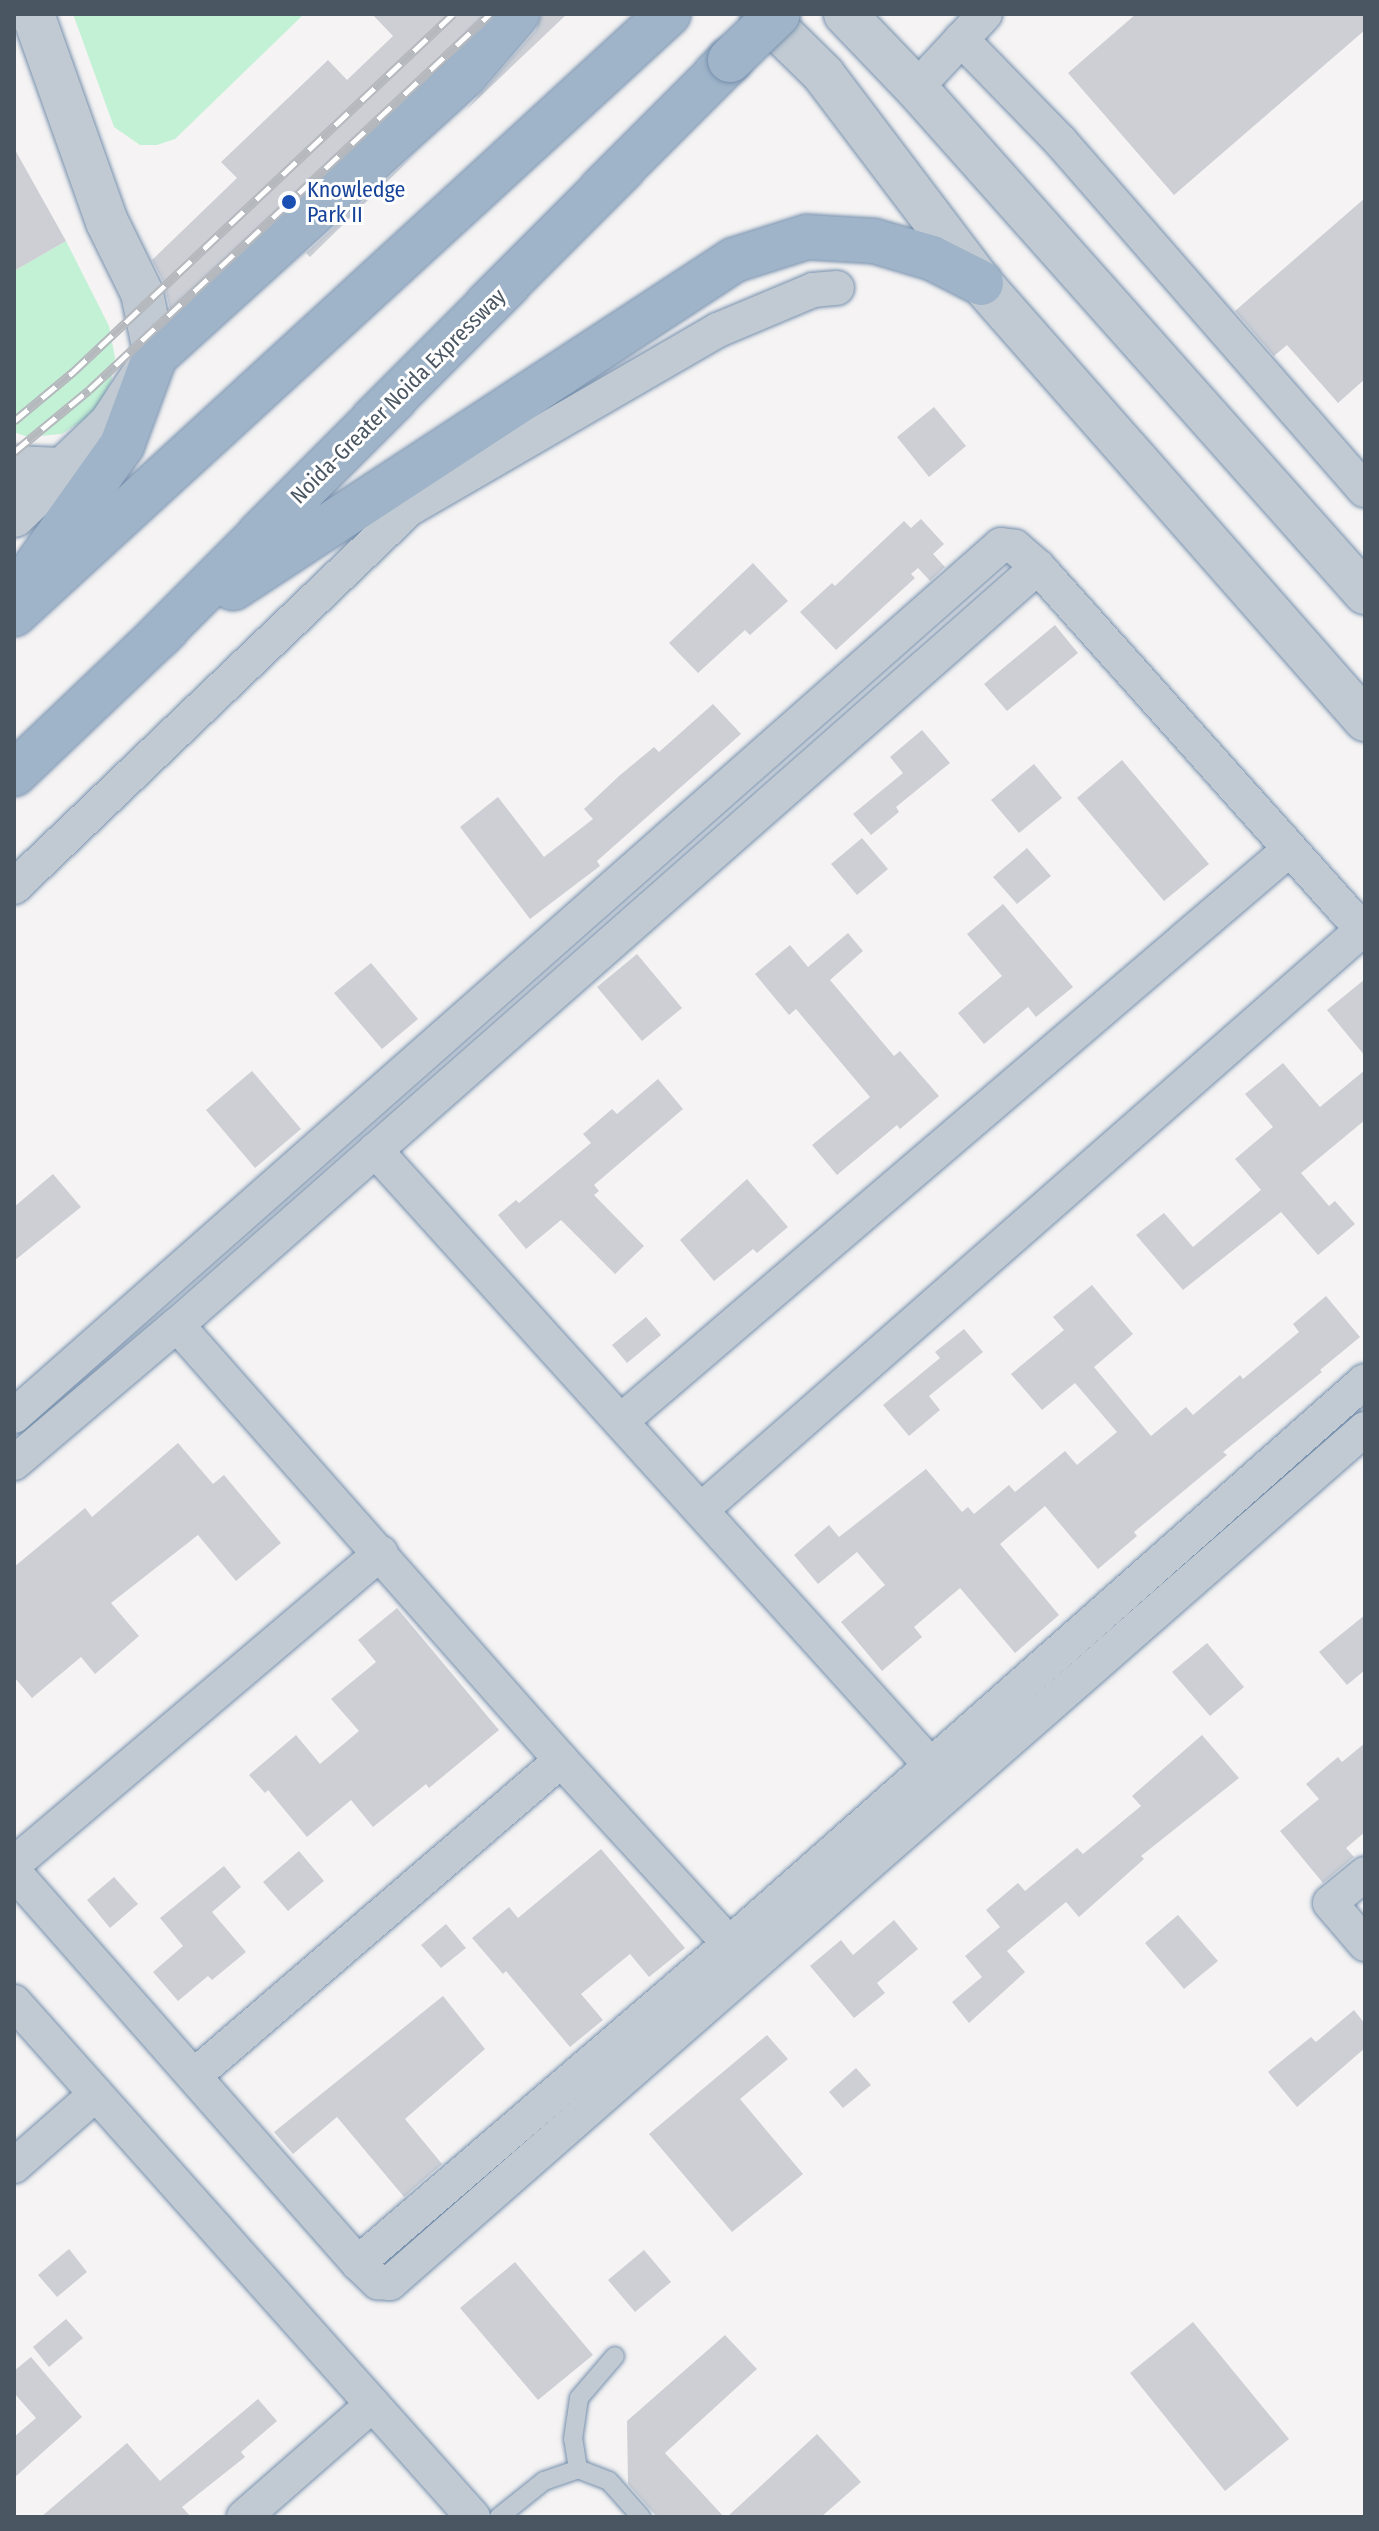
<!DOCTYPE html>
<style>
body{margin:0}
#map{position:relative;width:1379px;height:2531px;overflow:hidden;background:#f5f3f3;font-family:"Fira Sans Condensed",sans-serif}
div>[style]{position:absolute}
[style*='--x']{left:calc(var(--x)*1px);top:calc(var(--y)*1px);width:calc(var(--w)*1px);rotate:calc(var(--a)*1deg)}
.green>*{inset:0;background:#c3f1d5}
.building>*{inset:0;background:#cdcfd5}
.roads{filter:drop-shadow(0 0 2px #7690ad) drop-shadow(0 0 2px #7690ad)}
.service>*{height:18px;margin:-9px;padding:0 9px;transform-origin:9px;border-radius:9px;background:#c1cad2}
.minor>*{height:34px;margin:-17px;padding:0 17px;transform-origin:17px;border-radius:17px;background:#c1cad2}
.tertiary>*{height:42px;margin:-21px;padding:0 21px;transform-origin:21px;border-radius:21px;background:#c1cad2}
.trunk>*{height:44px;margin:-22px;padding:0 22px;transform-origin:22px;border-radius:22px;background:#9fb4c9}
.rail>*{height:9px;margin-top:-4.5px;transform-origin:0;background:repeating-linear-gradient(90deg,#fff 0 18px,#b5b8bd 0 36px);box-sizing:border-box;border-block:2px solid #b5b8bd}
.bridges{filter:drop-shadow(0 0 2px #7690ad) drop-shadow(0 0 2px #7690ad)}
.trunk-bridge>*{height:44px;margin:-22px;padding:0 22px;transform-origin:22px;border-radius:22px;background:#9fb4c9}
.dots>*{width:22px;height:22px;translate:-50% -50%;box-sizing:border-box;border:4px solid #fff;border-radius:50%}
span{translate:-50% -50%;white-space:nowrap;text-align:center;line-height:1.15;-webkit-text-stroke:6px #fff;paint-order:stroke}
.transit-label{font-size:22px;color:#164399}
.left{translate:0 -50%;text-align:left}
.street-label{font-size:22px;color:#4a5661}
.frame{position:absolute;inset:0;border:16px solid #4a5661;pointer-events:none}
</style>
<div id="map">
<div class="green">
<div style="clip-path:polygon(73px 14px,304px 14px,175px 139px,157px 145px,140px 145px,114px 127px)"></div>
<div style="clip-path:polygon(66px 241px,109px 326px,115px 358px,111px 382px,94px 413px,62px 434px,28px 437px,14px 432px,14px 271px)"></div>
</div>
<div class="building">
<div style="clip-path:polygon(372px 14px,484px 14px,446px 59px,170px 309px,164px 283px,152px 260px,237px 178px,221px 162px,328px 60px,347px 80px,393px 36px)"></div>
<div style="clip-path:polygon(541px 14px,567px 14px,465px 111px,536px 30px)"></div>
<div style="clip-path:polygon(1136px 14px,1365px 14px,1365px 30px,1174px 195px,1068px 73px)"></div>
<div style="clip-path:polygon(14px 148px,66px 241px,14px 271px)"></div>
<div style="clip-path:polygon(418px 151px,310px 257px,306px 253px)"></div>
<div style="clip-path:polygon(1365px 198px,1365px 379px,1338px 403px,1287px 345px,1274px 356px,1235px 311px)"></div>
<div style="clip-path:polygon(934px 407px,966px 446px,929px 477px,897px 437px)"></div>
<div style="clip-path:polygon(921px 519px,944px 544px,933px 554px,945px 567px,930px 581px,918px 568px,911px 574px,915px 578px,836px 650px,800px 612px,832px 583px,835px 586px,904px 521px,911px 528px)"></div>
<div style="clip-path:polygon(753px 563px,788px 601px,750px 635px,745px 630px,698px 673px,669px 643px)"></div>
<div style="clip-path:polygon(1055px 625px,1078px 653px,1007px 711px,984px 684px)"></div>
<div style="clip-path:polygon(713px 704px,741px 734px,597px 861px,600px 866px,530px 919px,460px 827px,498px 797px,544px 857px,593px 819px,584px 809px,619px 776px,654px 747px,659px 752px)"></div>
<div style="clip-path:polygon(922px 730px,950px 763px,896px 807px,899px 812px,871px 835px,853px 814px,903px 773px,890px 757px)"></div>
<div style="clip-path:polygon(1122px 760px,1209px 864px,1164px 901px,1077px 798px)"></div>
<div style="clip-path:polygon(1034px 764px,1062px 798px,1019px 833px,991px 800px)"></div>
<div style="clip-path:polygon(862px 838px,888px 869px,857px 895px,831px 864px)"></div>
<div style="clip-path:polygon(1027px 848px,1051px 876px,1017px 904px,993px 877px)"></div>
<div style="clip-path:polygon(1003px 904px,1073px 987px,1036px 1017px,1028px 1007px,984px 1044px,958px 1013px,1002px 976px,967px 934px)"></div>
<div style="clip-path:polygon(848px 933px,863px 951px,830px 980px,894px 1056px,900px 1051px,939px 1096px,900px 1129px,897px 1125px,837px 1175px,812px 1145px,870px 1097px,796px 1009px,789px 1015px,755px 974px,790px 945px,808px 967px)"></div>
<div style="clip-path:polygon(637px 954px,682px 1008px,642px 1041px,597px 987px)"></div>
<div style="clip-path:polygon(371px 963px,418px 1019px,382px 1049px,334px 993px)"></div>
<div style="clip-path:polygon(1365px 979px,1365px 1056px,1327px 1010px)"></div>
<div style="clip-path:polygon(1283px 1063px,1320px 1107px,1365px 1070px,1365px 1120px,1301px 1173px,1329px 1206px,1335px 1201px,1355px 1224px,1318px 1255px,1281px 1212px,1183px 1290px,1136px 1235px,1164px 1213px,1193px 1247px,1261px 1190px,1235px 1159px,1273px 1127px,1245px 1094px)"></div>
<div style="clip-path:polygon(252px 1071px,301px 1129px,255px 1168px,206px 1110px)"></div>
<div style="clip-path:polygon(658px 1079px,683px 1109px,594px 1185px,599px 1191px,594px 1195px,644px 1246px,615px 1274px,561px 1220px,526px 1249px,498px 1215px,516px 1200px,519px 1203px,591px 1143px,583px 1134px,612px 1109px,617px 1114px)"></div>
<div style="clip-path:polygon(53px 1174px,81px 1207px,14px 1261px,14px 1207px)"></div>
<div style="clip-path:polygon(747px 1179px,788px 1227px,757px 1253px,753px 1249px,714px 1281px,680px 1240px)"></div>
<div style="clip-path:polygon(1092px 1285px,1133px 1334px,1094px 1367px,1151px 1436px,1186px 1407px,1193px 1415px,1240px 1375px,1243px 1379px,1299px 1332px,1293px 1324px,1326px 1296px,1360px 1337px,1320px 1370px,1322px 1372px,1223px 1452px,1227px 1455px,1134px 1532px,1137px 1536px,1098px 1569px,1045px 1506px,1000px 1544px,1059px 1615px,1015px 1653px,960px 1588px,914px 1627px,922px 1637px,882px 1671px,841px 1622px,885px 1585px,857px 1552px,818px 1584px,794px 1555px,829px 1525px,839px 1537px,926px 1469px,962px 1512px,968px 1507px,974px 1514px,1009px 1485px,1015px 1492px,1065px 1451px,1077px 1465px,1117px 1432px,1075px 1383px,1042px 1410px,1011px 1374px,1064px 1330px,1053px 1317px)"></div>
<div style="clip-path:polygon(646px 1317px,661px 1335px,627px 1363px,612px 1345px)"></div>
<div style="clip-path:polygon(964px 1329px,983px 1352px,929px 1396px,940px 1410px,909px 1436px,883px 1405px,940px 1358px,935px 1352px)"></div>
<div style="clip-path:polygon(178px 1443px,213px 1484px,224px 1475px,281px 1543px,236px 1581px,198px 1535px,111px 1603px,139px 1636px,95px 1674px,81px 1657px,32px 1698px,14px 1677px,14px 1567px,85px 1508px,92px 1517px)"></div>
<div style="clip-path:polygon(397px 1608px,499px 1730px,429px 1788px,426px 1784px,373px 1827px,351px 1800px,307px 1837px,268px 1790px,265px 1793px,249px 1775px,296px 1735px,320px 1764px,359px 1731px,331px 1699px,376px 1662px,358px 1640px)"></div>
<div style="clip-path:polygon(1365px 1615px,1365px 1670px,1347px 1685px,1319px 1652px)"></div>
<div style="clip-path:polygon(1207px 1643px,1244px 1687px,1210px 1716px,1172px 1672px)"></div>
<div style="clip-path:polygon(1202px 1735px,1239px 1778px,1141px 1856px,1144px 1859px,1079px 1917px,1066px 1902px,1007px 1951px,1025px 1972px,969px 2023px,952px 2002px,982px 1977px,965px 1956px,1000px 1927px,986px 1910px,1018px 1883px,1025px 1891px,1077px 1848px,1083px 1854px,1141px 1806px,1132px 1796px)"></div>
<div style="clip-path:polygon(1365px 1743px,1365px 1832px,1346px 1848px,1354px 1857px,1323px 1883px,1280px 1831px,1319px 1799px,1306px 1784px,1338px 1757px,1342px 1762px)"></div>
<div style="clip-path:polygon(601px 1849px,685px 1948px,649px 1977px,630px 1954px,581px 1994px,603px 2020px,570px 2047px,506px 1971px,503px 1974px,472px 1938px,509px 1907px,518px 1918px)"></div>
<div style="clip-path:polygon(299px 1851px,324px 1881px,288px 1911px,263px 1882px)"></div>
<div style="clip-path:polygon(224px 1866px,241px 1887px,212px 1912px,246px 1952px,212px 1980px,208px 1976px,178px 2001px,153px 1972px,183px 1946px,160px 1918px)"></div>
<div style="clip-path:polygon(114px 1877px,138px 1904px,110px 1928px,87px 1900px)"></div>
<div style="clip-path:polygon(1178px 1915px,1218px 1961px,1184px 1989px,1145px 1943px)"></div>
<div style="clip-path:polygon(894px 1920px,918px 1949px,877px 1983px,885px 1993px,854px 2018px,810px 1966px,841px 1940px,853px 1955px)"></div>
<div style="clip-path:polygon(446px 1924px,466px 1948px,441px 1968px,421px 1945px)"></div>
<div style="clip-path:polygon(443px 1996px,485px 2049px,405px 2119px,442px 2164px,404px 2197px,337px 2117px,293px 2154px,274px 2132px)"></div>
<div style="clip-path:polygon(1354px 2010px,1365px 2024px,1365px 2048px,1297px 2107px,1268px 2072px,1311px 2037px,1316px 2042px)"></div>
<div style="clip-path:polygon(767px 2035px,788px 2059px,740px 2099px,803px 2174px,732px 2232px,649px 2134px)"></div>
<div style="clip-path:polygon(856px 2068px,871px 2085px,843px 2108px,829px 2092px)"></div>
<div style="clip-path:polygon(69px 2249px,87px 2272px,57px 2297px,38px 2275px)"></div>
<div style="clip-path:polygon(644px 2250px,671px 2282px,635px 2312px,608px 2280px)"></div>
<div style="clip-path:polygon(515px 2262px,593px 2355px,538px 2400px,460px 2308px)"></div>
<div style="clip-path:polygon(66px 2319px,83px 2338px,49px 2367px,33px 2347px)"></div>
<div style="clip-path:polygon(1193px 2322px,1289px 2439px,1225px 2491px,1130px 2373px)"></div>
<div style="clip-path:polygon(725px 2335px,757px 2369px,665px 2453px,724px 2517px,657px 2517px,628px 2484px,627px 2421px)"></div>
<div style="clip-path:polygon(31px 2357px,82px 2417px,14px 2478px,14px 2437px,36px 2418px,14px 2393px,14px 2371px)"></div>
<div style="clip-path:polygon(258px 2399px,277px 2421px,241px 2452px,245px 2457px,182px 2507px,191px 2517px,41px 2517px,127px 2443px,160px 2481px)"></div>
<div style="clip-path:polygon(817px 2434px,861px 2482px,821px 2517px,727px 2517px)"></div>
</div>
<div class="roads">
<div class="service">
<div style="--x:578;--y:2469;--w:30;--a:-99"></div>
<div style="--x:573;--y:2439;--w:41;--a:-81.7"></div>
<div style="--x:579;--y:2398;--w:55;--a:-49.4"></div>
<div style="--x:499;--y:2517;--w:58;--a:-38.7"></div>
<div style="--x:544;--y:2481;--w:36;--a:-19"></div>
<div style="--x:578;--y:2469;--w:33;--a:21"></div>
<div style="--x:609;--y:2481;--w:48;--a:48.4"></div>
</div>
<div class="minor">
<div style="--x:961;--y:39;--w:144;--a:45.8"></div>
<div style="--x:1061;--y:142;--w:462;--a:48.9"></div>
<div style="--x:916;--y:88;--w:101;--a:-47"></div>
<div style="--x:14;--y:887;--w:547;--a:-43.74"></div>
<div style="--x:409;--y:509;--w:357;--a:-30.1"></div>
<div style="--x:718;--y:330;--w:103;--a:-22.8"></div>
<div style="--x:813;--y:290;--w:24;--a:-5"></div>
<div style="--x:375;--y:1150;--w:852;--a:47.9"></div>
<div style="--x:177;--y:1325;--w:580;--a:48.56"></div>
<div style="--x:561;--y:1760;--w:271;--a:47.5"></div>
<div style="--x:14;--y:1416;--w:1316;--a:-41.43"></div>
<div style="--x:1001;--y:545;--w:14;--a:8"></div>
<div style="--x:1015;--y:547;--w:30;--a:41"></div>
<div style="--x:1038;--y:567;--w:491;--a:48.2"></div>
<div style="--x:621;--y:1421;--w:880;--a:-40.53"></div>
<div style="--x:14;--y:1463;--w:214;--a:-40.3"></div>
<div style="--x:177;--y:1325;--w:1147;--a:-41.36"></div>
<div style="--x:701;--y:1510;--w:879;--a:-41.27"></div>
<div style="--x:14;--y:1864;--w:481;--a:-40.3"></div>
<div style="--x:14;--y:1872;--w:521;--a:48.66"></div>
<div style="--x:358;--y:2263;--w:28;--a:44"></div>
<div style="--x:378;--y:2282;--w:12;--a:5"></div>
<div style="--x:390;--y:2283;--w:1296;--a:-41.22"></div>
<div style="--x:1365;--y:1874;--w:45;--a:140.4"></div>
<div style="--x:1330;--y:1903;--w:54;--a:49.5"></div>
<div style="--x:14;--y:2002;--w:690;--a:48.29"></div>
<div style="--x:194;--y:2076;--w:484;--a:-40.7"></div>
<div style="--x:14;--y:2166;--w:109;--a:-41.3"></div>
<div style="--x:358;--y:2263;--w:489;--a:-40.7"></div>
<div style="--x:729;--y:1944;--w:849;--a:-41.52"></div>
<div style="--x:244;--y:2517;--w:171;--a:-41.2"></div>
</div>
<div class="tertiary">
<div style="--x:762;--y:14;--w:86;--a:44.5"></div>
<div style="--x:823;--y:74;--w:262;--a:52.9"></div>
<div style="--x:981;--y:283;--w:582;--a:48.69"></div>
<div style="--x:845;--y:14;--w:103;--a:46.2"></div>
<div style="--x:916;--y:88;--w:676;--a:48.36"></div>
<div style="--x:14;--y:467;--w:48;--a:2.4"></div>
<div style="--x:14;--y:516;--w:133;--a:-43.8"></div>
<div style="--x:110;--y:424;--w:82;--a:-56.5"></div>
<div style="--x:155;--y:356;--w:64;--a:-101.7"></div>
<div style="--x:142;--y:293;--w:79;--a:-116.2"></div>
<div style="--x:107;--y:222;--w:221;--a:-109.6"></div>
</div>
<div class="trunk">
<div style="--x:29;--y:576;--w:161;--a:-54.6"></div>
<div style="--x:122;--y:445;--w:95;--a:-69.7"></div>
<div style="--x:155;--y:356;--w:417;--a:-42.2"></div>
<div style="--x:464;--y:76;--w:82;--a:-49.5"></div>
<div style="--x:233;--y:588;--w:599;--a:-33.21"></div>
<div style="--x:734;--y:260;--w:77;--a:-17.5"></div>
<div style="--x:807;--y:237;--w:67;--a:3.4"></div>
<div style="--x:874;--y:241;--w:60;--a:16.3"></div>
<div style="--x:932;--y:258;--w:55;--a:27"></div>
<div style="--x:14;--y:614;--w:888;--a:-42.53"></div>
<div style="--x:14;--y:774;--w:199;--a:-43.6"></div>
<div style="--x:158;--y:637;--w:812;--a:-45.25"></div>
</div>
</div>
<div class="rail">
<div style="--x:14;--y:421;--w:77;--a:-39.7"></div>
<div style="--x:73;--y:372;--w:522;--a:-43.29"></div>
<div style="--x:14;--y:452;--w:97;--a:-39.6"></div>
<div style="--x:89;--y:390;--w:550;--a:-43.16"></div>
</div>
<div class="bridges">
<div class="trunk-bridge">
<div style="--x:730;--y:60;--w:66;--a:-43.8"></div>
</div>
</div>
<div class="dots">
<div style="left:289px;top:202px;background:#1a4fb4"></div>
</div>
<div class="transit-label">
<span class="left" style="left:307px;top:202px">Knowledge<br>Park II</span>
</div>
<div class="street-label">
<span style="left:398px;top:396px;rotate:-45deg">Noida-Greater Noida Expressway</span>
</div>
<div class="frame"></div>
</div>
